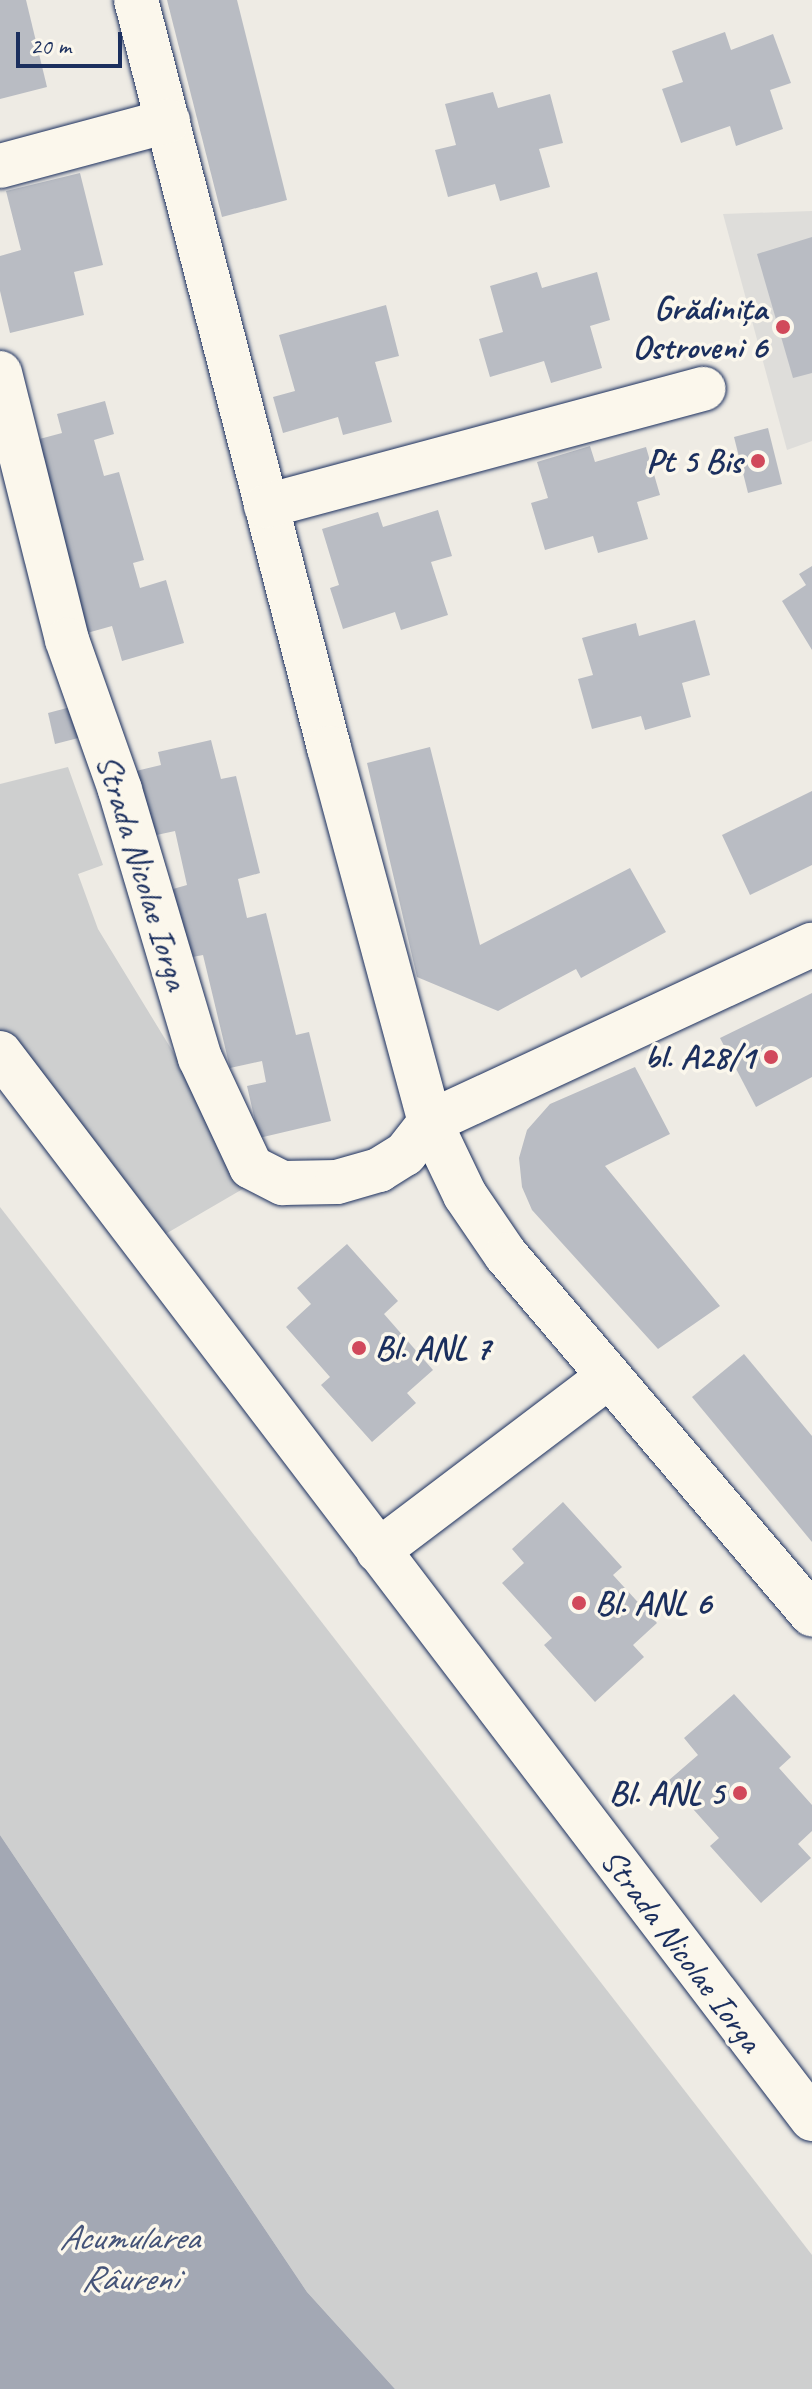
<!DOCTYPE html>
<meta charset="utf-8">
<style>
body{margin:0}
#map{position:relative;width:812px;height:2389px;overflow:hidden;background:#eeebe4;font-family:Caveat,sans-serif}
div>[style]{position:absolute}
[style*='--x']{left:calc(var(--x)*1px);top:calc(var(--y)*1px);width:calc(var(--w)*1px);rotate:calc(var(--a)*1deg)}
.built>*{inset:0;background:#deddda}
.green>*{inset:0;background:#cecfcf}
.water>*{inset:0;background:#a3a8b4}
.building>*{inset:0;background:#b9bcc3}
.roads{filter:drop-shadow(0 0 2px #1b2f5e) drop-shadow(0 0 2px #1b2f5e)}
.minor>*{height:44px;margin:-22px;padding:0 22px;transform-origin:22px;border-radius:22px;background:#fbf7ec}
.dots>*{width:22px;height:22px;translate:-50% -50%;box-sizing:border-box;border:4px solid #fbf7ec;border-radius:50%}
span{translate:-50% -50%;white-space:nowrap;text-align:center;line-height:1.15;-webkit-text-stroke:7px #fbf7ec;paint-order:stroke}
.poi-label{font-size:34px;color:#1b2f5e;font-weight:700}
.right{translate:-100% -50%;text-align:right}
.left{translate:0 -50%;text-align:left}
.street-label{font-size:34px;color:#1b2f5e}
.water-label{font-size:36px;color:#445378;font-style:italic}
.scale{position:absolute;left:16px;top:32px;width:106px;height:36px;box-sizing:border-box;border:4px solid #1b2f5e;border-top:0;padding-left:10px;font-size:24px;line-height:28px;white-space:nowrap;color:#1b2f5e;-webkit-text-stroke:6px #fbf7ec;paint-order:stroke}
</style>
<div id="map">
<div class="built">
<div style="clip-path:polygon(812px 211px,812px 441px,787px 450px,723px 214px)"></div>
</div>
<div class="green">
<div style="clip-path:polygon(68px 767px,103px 865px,78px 874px,98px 929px,253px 1183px,150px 1243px,0 1042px,0 784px)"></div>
<div style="clip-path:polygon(0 1207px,812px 2255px,812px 2389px,395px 2389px,307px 2292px,0 1835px)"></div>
</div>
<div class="water">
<div style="clip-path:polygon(0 1835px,307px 2292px,395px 2389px,0 2389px)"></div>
</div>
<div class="building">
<div style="clip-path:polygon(0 0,26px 0,47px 87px,0 99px)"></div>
<div style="clip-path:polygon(167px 0,237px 0,287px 200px,222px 217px)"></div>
<div style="clip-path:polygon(725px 32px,731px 50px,773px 34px,791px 83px,770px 90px,783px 129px,736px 146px,730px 126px,681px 143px,662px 89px,683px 82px,672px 51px)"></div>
<div style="clip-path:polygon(493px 92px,498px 108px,550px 94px,563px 143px,539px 149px,550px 187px,500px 201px,495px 184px,448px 197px,435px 150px,456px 145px,445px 104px)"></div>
<div style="clip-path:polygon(80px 173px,103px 265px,74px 272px,84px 315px,10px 333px,0 291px,0 256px,21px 250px,6px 191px)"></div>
<div style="clip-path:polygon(812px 237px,812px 373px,793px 378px,757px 254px)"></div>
<div style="clip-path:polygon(537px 272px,542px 288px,597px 272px,610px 320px,590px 326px,602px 368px,551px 383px,544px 361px,490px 377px,479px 339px,503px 332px,490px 286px)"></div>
<div style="clip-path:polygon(386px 305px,399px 356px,375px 362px,392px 422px,343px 435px,338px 417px,283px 433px,273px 397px,295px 391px,279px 335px)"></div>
<div style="clip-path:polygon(105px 401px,114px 434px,94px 440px,104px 476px,119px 472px,144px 560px,133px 563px,140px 588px,166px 580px,184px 643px,122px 661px,112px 626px,87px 633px,32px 441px,62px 433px,57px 414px)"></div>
<div style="clip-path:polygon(768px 428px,782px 484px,748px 493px,734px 437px)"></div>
<div style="clip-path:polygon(590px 446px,595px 462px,646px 447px,660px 495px,637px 502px,648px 539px,598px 553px,593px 536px,545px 550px,531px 503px,548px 498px,537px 462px)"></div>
<div style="clip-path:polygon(438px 510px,452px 556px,431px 562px,448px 615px,401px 630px,395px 612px,343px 629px,330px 588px,339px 585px,322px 529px,378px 512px,383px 527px)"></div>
<div style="clip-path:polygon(812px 566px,812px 650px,782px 601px,806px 585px,799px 574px)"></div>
<div style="clip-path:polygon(695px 620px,710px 675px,682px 683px,691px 717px,645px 730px,641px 716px,592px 729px,578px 679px,593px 675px,582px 638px,636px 623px,639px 636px)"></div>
<div style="clip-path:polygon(82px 704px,90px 735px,55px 744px,48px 713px)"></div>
<div style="clip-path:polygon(211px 740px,221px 779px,236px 776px,260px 873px,238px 879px,247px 918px,266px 913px,296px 1035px,309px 1032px,331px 1121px,259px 1138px,247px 1086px,266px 1082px,262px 1061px,230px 1068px,203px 955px,182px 959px,166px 891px,187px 885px,175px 831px,152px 836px,136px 771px,161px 765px,158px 752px)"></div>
<div style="clip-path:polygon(430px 747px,480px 945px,630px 868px,666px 932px,581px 978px,576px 969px,498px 1011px,417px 977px,367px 763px)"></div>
<div style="clip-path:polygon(812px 791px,812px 865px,750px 895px,722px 835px)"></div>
<div style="clip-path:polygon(812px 993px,812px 1077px,756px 1107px,720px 1038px)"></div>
<div style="clip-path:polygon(635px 1067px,670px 1134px,605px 1166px,720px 1306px,658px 1349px,532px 1210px,522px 1187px,519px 1158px,527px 1130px,550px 1104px)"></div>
<div style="clip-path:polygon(347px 1244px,398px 1301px,384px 1314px,433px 1370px,407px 1393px,416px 1403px,372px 1442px,321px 1385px,330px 1377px,286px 1327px,311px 1304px,297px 1288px)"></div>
<div style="clip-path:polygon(744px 1354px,812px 1436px,812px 1542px,692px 1397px)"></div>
<div style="clip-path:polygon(563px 1502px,622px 1567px,613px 1575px,657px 1623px,633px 1645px,644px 1657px,595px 1702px,544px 1645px,552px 1638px,502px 1583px,524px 1563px,512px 1549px)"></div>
<div style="clip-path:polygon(734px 1694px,791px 1757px,779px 1768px,812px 1805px,812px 1831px,798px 1844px,811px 1858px,761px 1903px,710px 1846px,719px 1838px,668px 1781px,698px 1755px,684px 1738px)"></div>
</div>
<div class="roads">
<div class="minor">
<div style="--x:136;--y:0;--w:772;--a:75.53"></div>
<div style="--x:329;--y:748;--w:387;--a:74.9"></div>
<div style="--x:430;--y:1122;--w:81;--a:64.4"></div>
<div style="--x:465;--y:1195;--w:73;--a:55.7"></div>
<div style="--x:506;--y:1255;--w:472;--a:49.6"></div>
<div style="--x:0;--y:166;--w:174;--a:-15"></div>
<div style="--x:0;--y:373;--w:275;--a:75.9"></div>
<div style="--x:67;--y:640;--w:159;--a:70.5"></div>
<div style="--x:120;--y:790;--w:280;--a:73.4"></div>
<div style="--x:200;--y:1058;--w:120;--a:64.9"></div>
<div style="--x:251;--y:1167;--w:36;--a:27"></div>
<div style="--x:283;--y:1183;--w:54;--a:-1.1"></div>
<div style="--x:337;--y:1182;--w:44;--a:-15.9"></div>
<div style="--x:379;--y:1170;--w:31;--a:-32"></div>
<div style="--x:405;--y:1154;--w:41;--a:-52"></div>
<div style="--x:430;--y:1122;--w:421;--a:-24.9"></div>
<div style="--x:266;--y:506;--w:453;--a:-15"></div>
<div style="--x:0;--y:1053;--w:1340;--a:52.7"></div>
<div style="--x:378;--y:1551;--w:287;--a:-37.1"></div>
</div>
</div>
<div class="dots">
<div style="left:783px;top:327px;background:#d1495b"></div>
<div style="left:758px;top:461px;background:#d1495b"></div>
<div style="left:771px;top:1057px;background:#d1495b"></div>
<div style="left:359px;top:1348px;background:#d1495b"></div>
<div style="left:579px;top:1603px;background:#d1495b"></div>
<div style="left:740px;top:1793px;background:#d1495b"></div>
</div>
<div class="poi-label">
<span class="right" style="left:767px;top:327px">Grădinița<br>Ostroveni 6</span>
<span class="right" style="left:742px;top:461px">Pt 5 Bis</span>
<span class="right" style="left:755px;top:1057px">bl. A28/1</span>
<span class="left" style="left:375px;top:1348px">Bl. ANL 7</span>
<span class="left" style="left:595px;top:1603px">Bl. ANL 6</span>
<span class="right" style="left:724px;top:1793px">Bl. ANL 5</span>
</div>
<div class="street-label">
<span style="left:143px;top:872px;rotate:73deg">Strada Nicolae Iorga</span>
<span style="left:682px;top:1950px;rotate:53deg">Strada Nicolae Iorga</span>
</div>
<div class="water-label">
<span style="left:129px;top:2258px">Acumularea<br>Râureni</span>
</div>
<div class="scale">20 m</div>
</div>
